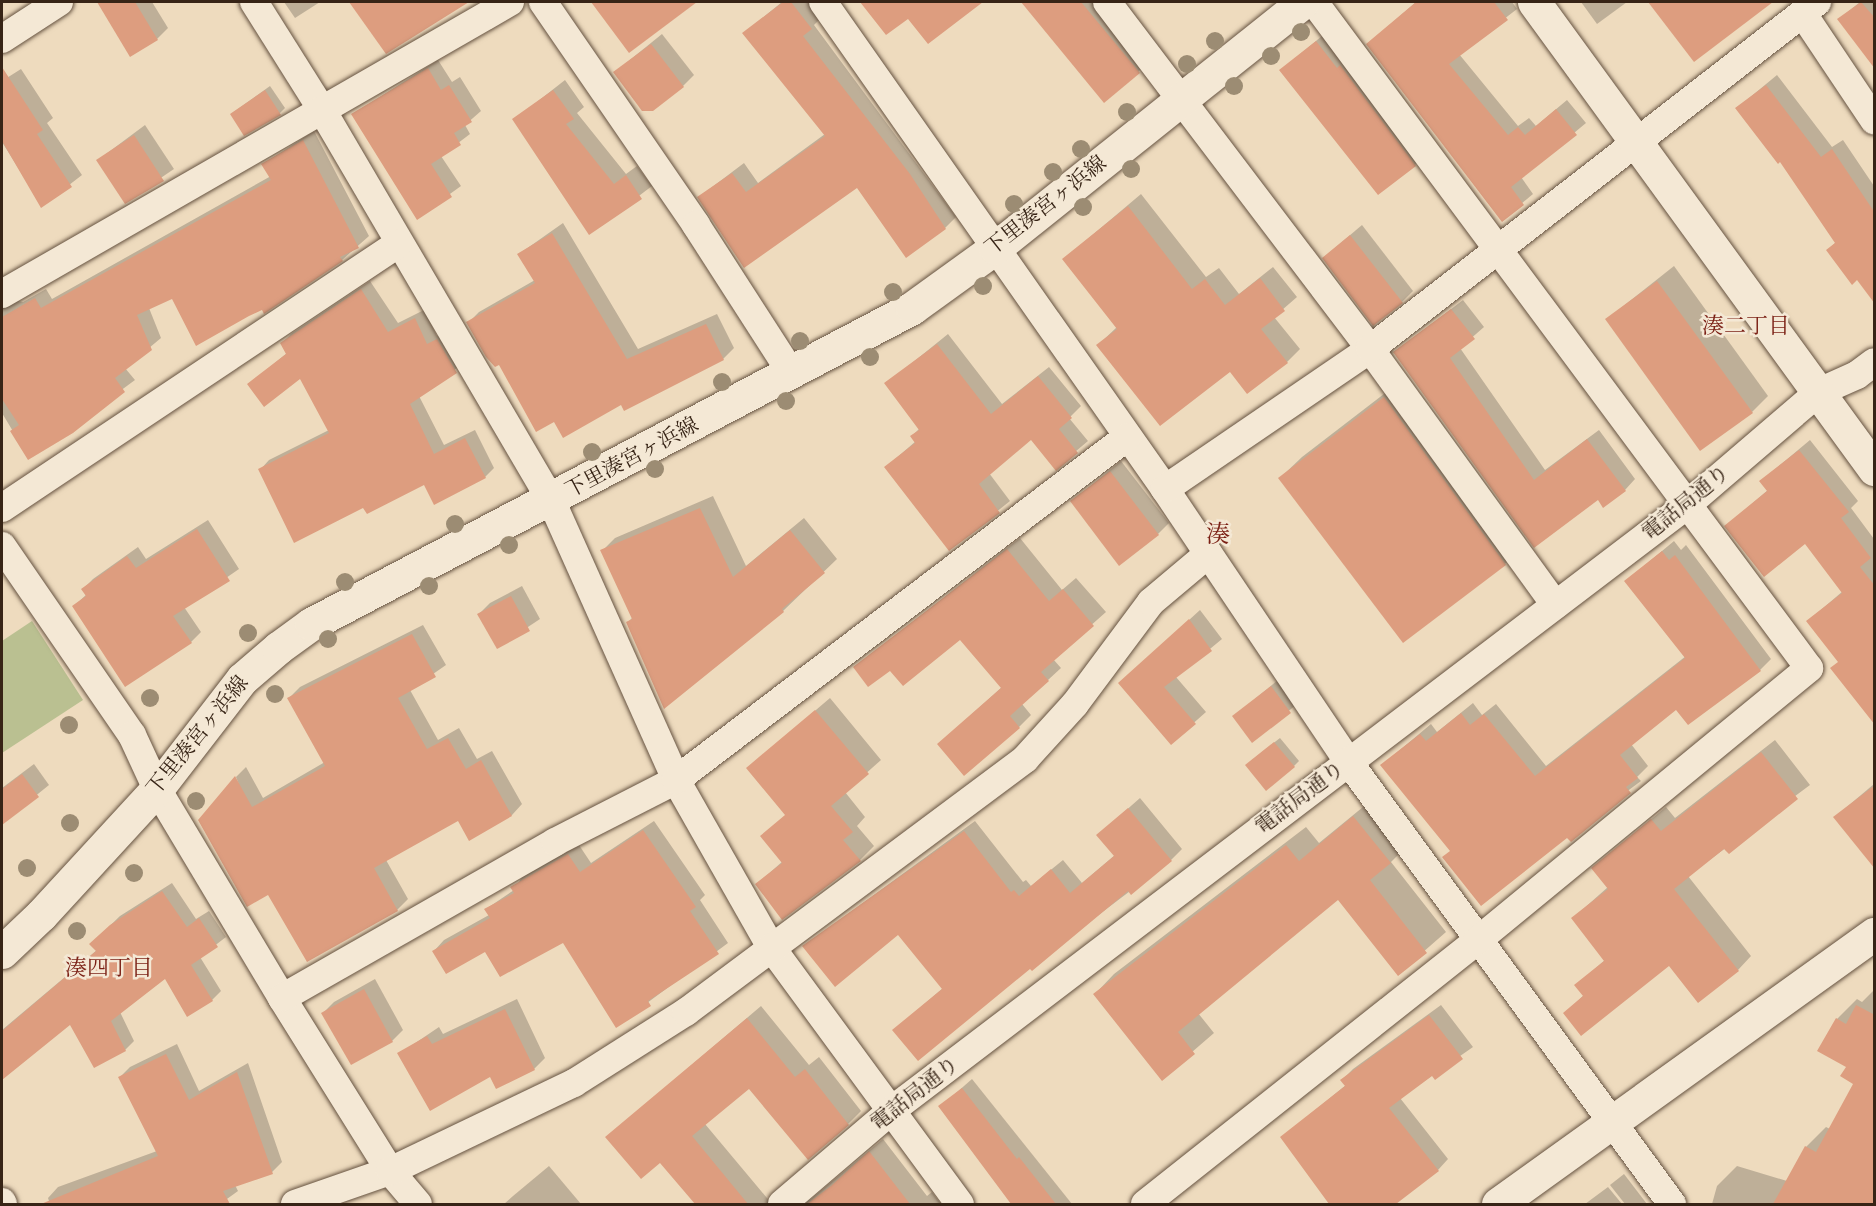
<!DOCTYPE html>
<meta charset="utf-8">
<style>
body{margin:0}
#map{position:relative;width:1876px;height:1206px;overflow:hidden;background:#eedbbe;font-family:"Libre Bodoni","Noto Serif JP",serif}
div>[style]{position:absolute}
[style*='--x']{left:calc(var(--x)*1px);top:calc(var(--y)*1px);width:calc(var(--w)*1px);rotate:calc(var(--a)*1deg)}
.green>*{inset:0;background:#bac091}
.shadow>*{inset:0;background:#0003}
.building>*{inset:0;background:#dd9d7f}
.roads{filter:drop-shadow(0 0 2px #655240) drop-shadow(0 0 2px #655240)}
.street>*{height:28px;margin:-14px;padding:0 14px;transform-origin:14px;border-radius:14px;background:#f4e8d5}
.secondary>*{height:33px;margin:-16.5px;padding:0 16.5px;transform-origin:16.5px;border-radius:16.5px;background:#f4e8d5}
.trees>*{width:18px;height:18px;margin:-9px;border-radius:50%;background:#9c8c73}
span{translate:-50% -50%;white-space:nowrap;text-align:center;line-height:1.15;-webkit-text-stroke:5px #f4e8d5;paint-order:stroke}
.street-label{font-size:21px;color:#372416}
.neighbourhood-label{font-size:22px;color:#7a1f14}
.quarter-label{font-size:24px;color:#7a1f14}
.frame{position:absolute;inset:0;border:3px solid #372416;pointer-events:none}
</style>
<div id="map">
<div class="green">
<div style="clip-path:polygon(32px 621px,83px 700px,2px 753px,2px 641px)"></div>
</div>
<div class="shadow">
<div style="clip-path:polygon(107px 2px,152px 2px,168px 28px,157px 39px,102px 7px)"></div>
<div style="clip-path:polygon(284px 2px,320px 2px,295px 18px)"></div>
<div style="clip-path:polygon(351px 2px,465px 2px,387px 52px)"></div>
<div style="clip-path:polygon(599px 2px,694px 2px,603px 6px)"></div>
<div style="clip-path:polygon(782px 2px,810px 2px,822px 17px,814px 25px,956px 217px,945px 228px,857px 186px,699px 197px,744px 163px,758px 183px,825px 134px,744px 33px)"></div>
<div style="clip-path:polygon(861px 2px,980px 2px,929px 42px,908px 17px,887px 33px)"></div>
<div style="clip-path:polygon(1023px 2px,1095px 2px,1147px 64px,1104px 101px)"></div>
<div style="clip-path:polygon(1416px 2px,1512px 2px,1517px 9px,1459px 54px,1518px 126px,1529px 118px,1536px 126px,1567px 100px,1586px 123px,1521px 177px,1533px 194px,1502px 220px,1368px 44px)"></div>
<div style="clip-path:polygon(1581px 2px,1627px 2px,1597px 24px)"></div>
<div style="clip-path:polygon(1650px 2px,1768px 2px,1694px 60px)"></div>
<div style="clip-path:polygon(1860px 2px,1874px 2px,1874px 67px,1839px 19px)"></div>
<div style="clip-path:polygon(1328px 31px,1425px 154px,1415px 165px,1281px 70px)"></div>
<div style="clip-path:polygon(662px 34px,694px 75px,683px 86px,615px 72px)"></div>
<div style="clip-path:polygon(438px 60px,452px 82px,460px 77px,481px 111px,465px 125px,470px 134px,441px 156px,461px 186px,418px 217px,353px 114px)"></div>
<div style="clip-path:polygon(21px 69px,53px 118px,47px 123px,82px 175px,42px 206px,2px 142px,2px 81px)"></div>
<div style="clip-path:polygon(1777px 75px,1832px 147px,1843px 140px,1874px 186px,1874px 302px,1858px 278px,1828px 250px,1836px 242px,1781px 159px,1737px 108px)"></div>
<div style="clip-path:polygon(565px 80px,584px 107px,577px 113px,626px 174px,637px 166px,652px 186px,590px 233px,514px 120px)"></div>
<div style="clip-path:polygon(270px 86px,285px 108px,280px 113px,231px 114px)"></div>
<div style="clip-path:polygon(145px 125px,174px 169px,125px 202px,98px 160px)"></div>
<div style="clip-path:polygon(314px 131px,369px 236px,342px 260px,263px 308px,173px 297px,149px 308px,161px 338px,125px 368px,135px 380px,29px 458px,2px 413px,2px 292px,4px 298px,23px 302px,46px 289px,52px 299px,271px 176px,263px 164px)"></div>
<div style="clip-path:polygon(1141px 194px,1206px 277px,1219px 268px,1239px 294px,1273px 267px,1297px 297px,1274px 317px,1300px 349px,1287px 362px,1230px 370px,1098px 345px,1117px 327px,1064px 259px)"></div>
<div style="clip-path:polygon(563px 223px,638px 349px,717px 314px,734px 348px,723px 359px,622px 403px,555px 420px,499px 363px,468px 323px,479px 312px,535px 280px,519px 254px)"></div>
<div style="clip-path:polygon(1362px 225px,1413px 291px,1402px 302px,1323px 258px)"></div>
<div style="clip-path:polygon(1674px 266px,1768px 396px,1752px 412px,1607px 319px)"></div>
<div style="clip-path:polygon(370px 281px,398px 323px,424px 310px,437px 336px,447px 331px,465px 362px,419px 396px,444px 445px,475px 430px,494px 468px,485px 477px,425px 483px,364px 506px,260px 470px,269px 460px,329px 430px,300px 377px,249px 384px,287px 353px,282px 343px,291px 334px)"></div>
<div style="clip-path:polygon(1463px 300px,1484px 327px,1460px 348px,1545px 470px,1599px 430px,1635px 479px,1625px 490px,1598px 498px,1534px 545px,1395px 352px)"></div>
<div style="clip-path:polygon(948px 334px,1002px 404px,1049px 367px,1081px 406px,1069px 418px,1088px 441px,1056px 468px,1031px 438px,989px 473px,1010px 501px,950px 549px,886px 467px,916px 441px,912px 436px,920px 428px,886px 384px)"></div>
<div style="clip-path:polygon(1406px 377px,1526px 543px,1505px 564px,1280px 478px,1302px 457px)"></div>
<div style="clip-path:polygon(1810px 440px,1858px 501px,1851px 508px,1874px 539px,1874px 721px,1839px 661px,1808px 621px,1843px 591px,1805px 542px,1726px 526px,1768px 490px,1761px 481px)"></div>
<div style="clip-path:polygon(1121px 461px,1169px 523px,1158px 534px,1072px 501px)"></div>
<div style="clip-path:polygon(713px 496px,746px 566px,804px 518px,837px 559px,783px 611px,628px 622px,633px 617px,602px 551px,615px 538px)"></div>
<div style="clip-path:polygon(208px 520px,239px 569px,184px 607px,201px 632px,191px 642px,74px 606px,87px 594px,83px 589px,93px 579px,138px 547px,146px 559px)"></div>
<div style="clip-path:polygon(1020px 538px,1062px 590px,1076px 578px,1106px 612px,1053px 659px,1061px 668px,1022px 704px,1031px 715px,1019px 727px,939px 744px,1002px 687px,960px 638px,891px 669px,855px 667px)"></div>
<div style="clip-path:polygon(1674px 541px,1681px 550px,1686px 545px,1771px 659px,1760px 670px,1676px 708px,1631px 744px,1648px 766px,1637px 777px,1641px 781px,1567px 836px,1452px 850px,1382px 765px,1431px 724px,1437px 732px,1473px 703px,1482px 715px,1496px 704px,1546px 766px,1686px 656px,1626px 581px)"></div>
<div style="clip-path:polygon(522px 586px,540px 619px,498px 647px,479px 614px,490px 603px)"></div>
<div style="clip-path:polygon(1200px 610px,1222px 639px,1176px 677px,1206px 712px,1171px 743px,1120px 683px)"></div>
<div style="clip-path:polygon(423px 625px,446px 665px,410px 690px,438px 740px,459px 728px,477px 759px,492px 751px,522px 804px,512px 815px,469px 838px,458px 819px,386px 860px,408px 899px,397px 910px,307px 960px,236px 777px,246px 767px,263px 798px,325px 762px,289px 698px,300px 687px)"></div>
<div style="clip-path:polygon(1283px 676px,1301px 701px,1252px 740px,1234px 716px)"></div>
<div style="clip-path:polygon(830px 698px,881px 760px,845px 792px,865px 817px,857px 826px,874px 846px,860px 860px,757px 884px,783px 861px,786px 814px,748px 768px)"></div>
<div style="clip-path:polygon(1280px 738px,1299px 761px,1294px 766px,1252px 760px)"></div>
<div style="clip-path:polygon(1775px 740px,1810px 785px,1688px 876px,1751px 956px,1738px 970px,1669px 963px,1565px 1013px,1584px 995px,1576px 985px,1605px 960px,1573px 918px,1608px 887px,1593px 868px,1666px 807px,1675px 818px)"></div>
<div style="clip-path:polygon(34px 764px,49px 785px,2px 823px,2px 788px)"></div>
<div style="clip-path:polygon(1874px 784px,1874px 857px,1835px 817px)"></div>
<div style="clip-path:polygon(1140px 798px,1182px 849px,1171px 860px,1030px 967px,894px 1030px,943px 988px,898px 933px,804px 946px,975px 821px,1023px 882px,1026px 880px,1031px 886px,1063px 860px,1082px 883px,1115px 855px,1098px 835px)"></div>
<div style="clip-path:polygon(1374px 798px,1410px 843px,1391px 862px,1446px 932px,1398px 974px,1339px 898px,1198px 1013px,1214px 1033px,1162px 1078px,1095px 994px,1114px 974px,1306px 827px,1319px 843px)"></div>
<div style="clip-path:polygon(654px 821px,705px 895px,700px 900px,728px 943px,616px 1026px,564px 941px,434px 951px,444px 940px,489px 915px,486px 909px,514px 890px,522px 877px,579px 845px,591px 863px)"></div>
<div style="clip-path:polygon(172px 883px,196px 919px,209px 911px,226px 937px,200px 957px,221px 991px,212px 1000px,165px 976px,120px 1012px,134px 1041px,125px 1050px,71px 1022px,3px 1077px,2px 1030px,97px 950px,91px 944px,120px 916px)"></div>
<div style="clip-path:polygon(375px 979px,403px 1030px,392px 1041px,323px 1013px,334px 1002px)"></div>
<div style="clip-path:polygon(1874px 990px,1874px 1204px,1712px 1204px,1717px 1186px,1737px 1166px,1787px 1181px,1806px 1147px,1826px 1127px,1830px 1129px,1855px 1083px,1837px 1019px,1857px 999px,1862px 1002px)"></div>
<div style="clip-path:polygon(517px 999px,545px 1058px,534px 1069px,491px 1075px,399px 1054px,439px 1027px,443px 1034px)"></div>
<div style="clip-path:polygon(1441px 1005px,1473px 1047px,1400px 1098px,1448px 1159px,1438px 1170px,1402px 1188px,1380px 1204px,1332px 1204px,1282px 1137px,1346px 1085px,1342px 1080px,1353px 1069px)"></div>
<div style="clip-path:polygon(761px 1006px,809px 1065px,819px 1057px,861px 1111px,848px 1124px,749px 1087px,705px 1124px,772px 1204px,697px 1204px,660px 1161px,607px 1137px)"></div>
<div style="clip-path:polygon(177px 1044px,199px 1091px,248px 1063px,282px 1162px,272px 1172px,235px 1185px,238px 1191px,220px 1204px,50px 1204px,48px 1198px,58px 1187px,157px 1151px,120px 1077px,130px 1067px)"></div>
<div style="clip-path:polygon(972px 1079px,1072px 1204px,1012px 1204px,940px 1107px)"></div>
<div style="clip-path:polygon(883px 1139px,927px 1196px,932px 1192px,941px 1204px,805px 1204px)"></div>
<div style="clip-path:polygon(549px 1166px,581px 1204px,504px 1204px,513px 1196px)"></div>
<div style="clip-path:polygon(1624px 1174px,1647px 1204px,1625px 1204px,1610px 1185px)"></div>
<div style="clip-path:polygon(1608px 1187px,1622px 1204px,1585px 1204px)"></div>
</div>
<div class="building">
<div style="clip-path:polygon(97px 2px,135px 2px,158px 40px,130px 57px)"></div>
<div style="clip-path:polygon(349px 2px,469px 2px,386px 54px)"></div>
<div style="clip-path:polygon(591px 2px,697px 2px,629px 53px)"></div>
<div style="clip-path:polygon(783px 2px,791px 2px,812px 29px,803px 36px,910px 174px,946px 229px,906px 258px,857px 188px,744px 268px,697px 197px,732px 173px,746px 192px,825px 136px,742px 33px)"></div>
<div style="clip-path:polygon(860px 2px,983px 2px,928px 44px,908px 19px,886px 35px)"></div>
<div style="clip-path:polygon(1021px 2px,1081px 2px,1140px 73px,1104px 103px)"></div>
<div style="clip-path:polygon(1416px 2px,1494px 2px,1508px 20px,1449px 64px,1508px 135px,1518px 127px,1525px 135px,1556px 109px,1577px 135px,1511px 187px,1524px 205px,1502px 222px,1366px 44px)"></div>
<div style="clip-path:polygon(1648px 2px,1773px 2px,1694px 62px)"></div>
<div style="clip-path:polygon(1861px 2px,1875px 18px,1875px 69px,1837px 19px)"></div>
<div style="clip-path:polygon(1316px 41px,1337px 68px,1340px 65px,1416px 166px,1378px 195px,1279px 70px)"></div>
<div style="clip-path:polygon(651px 44px,684px 87px,653px 111px,642px 111px,613px 72px)"></div>
<div style="clip-path:polygon(2px 67px,43px 130px,37px 134px,72px 187px,41px 208px,2px 141px)"></div>
<div style="clip-path:polygon(428px 68px,441px 90px,449px 85px,472px 122px,454px 133px,461px 145px,431px 164px,452px 197px,417px 220px,351px 114px)"></div>
<div style="clip-path:polygon(1766px 85px,1821px 157px,1832px 149px,1875px 213px,1875px 304px,1857px 280px,1852px 285px,1826px 250px,1835px 243px,1780px 162px,1778px 164px,1735px 108px)"></div>
<div style="clip-path:polygon(265px 90px,281px 115px,244px 136px,230px 114px)"></div>
<div style="clip-path:polygon(553px 90px,574px 119px,566px 124px,614px 184px,626px 175px,642px 199px,589px 235px,512px 119px)"></div>
<div style="clip-path:polygon(134px 135px,164px 181px,125px 204px,96px 160px)"></div>
<div style="clip-path:polygon(303px 140px,359px 248px,340px 257px,343px 261px,264px 314px,262px 310px,249px 316px,196px 346px,172px 299px,137px 315px,152px 350px,115px 378px,125px 392px,73px 433px,28px 460px,10px 431px,19px 425px,2px 399px,2px 317px,35px 298px,41px 308px,271px 180px,261px 164px)"></div>
<div style="clip-path:polygon(1128px 206px,1192px 289px,1205px 279px,1225px 305px,1260px 278px,1285px 311px,1261px 329px,1288px 363px,1247px 394px,1230px 372px,1160px 426px,1096px 345px,1117px 329px,1062px 259px)"></div>
<div style="clip-path:polygon(552px 233px,627px 359px,706px 324px,724px 360px,624px 411px,621px 405px,563px 438px,554px 422px,536px 432px,499px 365px,495px 367px,486px 357px,466px 322px,535px 283px,517px 254px)"></div>
<div style="clip-path:polygon(1350px 235px,1403px 303px,1373px 326px,1322px 258px)"></div>
<div style="clip-path:polygon(1657px 281px,1753px 413px,1700px 451px,1605px 319px)"></div>
<div style="clip-path:polygon(361px 289px,388px 332px,415px 318px,427px 344px,437px 339px,457px 373px,410px 404px,434px 454px,465px 438px,486px 478px,434px 505px,424px 485px,367px 514px,363px 508px,294px 543px,258px 469px,329px 433px,300px 379px,264px 407px,247px 384px,286px 354px,280px 343px)"></div>
<div style="clip-path:polygon(1451px 309px,1475px 339px,1450px 358px,1534px 480px,1587px 439px,1626px 491px,1603px 508px,1598px 500px,1534px 548px,1393px 352px)"></div>
<div style="clip-path:polygon(937px 344px,991px 414px,1038px 376px,1072px 418px,1059px 429px,1078px 453px,1056px 471px,1031px 440px,979px 484px,1000px 513px,949px 551px,884px 467px,915px 443px,910px 436px,919px 430px,884px 383px)"></div>
<div style="clip-path:polygon(1384px 397px,1506px 565px,1403px 643px,1278px 478px)"></div>
<div style="clip-path:polygon(1799px 450px,1849px 512px,1841px 518px,1871px 558px,1860px 567px,1875px 586px,1875px 725px,1830px 668px,1838px 662px,1806px 621px,1842px 593px,1805px 544px,1764px 577px,1724px 526px,1767px 491px,1759px 481px)"></div>
<div style="clip-path:polygon(1110px 471px,1159px 535px,1119px 566px,1070px 501px)"></div>
<div style="clip-path:polygon(700px 508px,733px 577px,790px 530px,825px 573px,782px 609px,784px 612px,664px 709px,626px 622px,632px 619px,600px 550px)"></div>
<div style="clip-path:polygon(197px 529px,230px 581px,173px 616px,192px 643px,125px 687px,72px 606px,86px 596px,81px 589px,127px 556px,136px 568px)"></div>
<div style="clip-path:polygon(1007px 549px,1049px 601px,1063px 589px,1094px 626px,1041px 672px,1049px 681px,1010px 716px,1020px 728px,964px 776px,937px 744px,1001px 688px,960px 640px,903px 686px,890px 671px,868px 687px,853px 667px)"></div>
<div style="clip-path:polygon(1662px 551px,1669px 560px,1675px 555px,1761px 671px,1688px 725px,1676px 710px,1630px 747px,1620px 755px,1638px 778px,1626px 787px,1631px 793px,1571px 842px,1567px 838px,1481px 906px,1442px 857px,1450px 851px,1380px 765px,1420px 734px,1426px 741px,1461px 713px,1470px 725px,1484px 714px,1535px 776px,1685px 658px,1624px 581px)"></div>
<div style="clip-path:polygon(511px 596px,530px 631px,497px 649px,477px 614px)"></div>
<div style="clip-path:polygon(1189px 619px,1212px 651px,1164px 687px,1196px 724px,1171px 745px,1118px 683px)"></div>
<div style="clip-path:polygon(412px 634px,436px 677px,398px 698px,427px 749px,448px 738px,466px 769px,481px 760px,512px 816px,469px 841px,458px 821px,374px 868px,398px 911px,307px 962px,268px 895px,247px 907px,198px 820px,235px 776px,252px 807px,325px 766px,287px 698px)"></div>
<div style="clip-path:polygon(1271px 686px,1291px 713px,1252px 743px,1232px 716px)"></div>
<div style="clip-path:polygon(815px 710px,869px 774px,831px 806px,853px 832px,843px 840px,861px 861px,782px 920px,755px 884px,782px 863px,760px 836px,785px 815px,746px 768px)"></div>
<div style="clip-path:polygon(1274px 742px,1295px 767px,1266px 791px,1245px 765px)"></div>
<div style="clip-path:polygon(1761px 752px,1798px 799px,1729px 854px,1724px 849px,1674px 889px,1739px 971px,1698px 1003px,1669px 966px,1581px 1036px,1563px 1013px,1583px 996px,1574px 985px,1604px 961px,1571px 918px,1608px 889px,1591px 868px,1651px 819px,1661px 831px)"></div>
<div style="clip-path:polygon(22px 774px,39px 797px,2px 825px,2px 789px)"></div>
<div style="clip-path:polygon(1875px 785px,1875px 869px,1833px 817px)"></div>
<div style="clip-path:polygon(1128px 808px,1172px 861px,1131px 895px,1128px 891px,1032px 971px,1030px 969px,918px 1061px,892px 1030px,942px 989px,898px 935px,835px 987px,802px 946px,964px 831px,1011px 892px,1014px 890px,1019px 896px,1051px 869px,1070px 893px,1114px 856px,1096px 835px)"></div>
<div style="clip-path:polygon(1353px 816px,1391px 863px,1370px 880px,1427px 953px,1398px 976px,1338px 900px,1178px 1032px,1195px 1054px,1162px 1081px,1093px 994px,1286px 845px,1299px 861px)"></div>
<div style="clip-path:polygon(643px 830px,696px 907px,690px 911px,719px 954px,648px 1001px,651px 1006px,616px 1028px,563px 943px,500px 977px,485px 952px,446px 974px,432px 951px,490px 918px,484px 909px,514px 893px,510px 887px,568px 854px,580px 872px)"></div>
<div style="clip-path:polygon(162px 891px,187px 927px,199px 918px,218px 947px,191px 965px,213px 1001px,187px 1017px,165px 979px,111px 1021px,126px 1051px,94px 1068px,70px 1025px,2px 1080px,2px 1031px,96px 951px,89px 944px,110px 925px)"></div>
<div style="clip-path:polygon(364px 989px,393px 1042px,351px 1065px,321px 1013px)"></div>
<div style="clip-path:polygon(1856px 1005px,1875px 1015px,1875px 1204px,1773px 1204px,1805px 1146px,1816px 1152px,1853px 1084px,1840px 1076px,1846px 1067px,1817px 1051px,1836px 1018px,1846px 1024px)"></div>
<div style="clip-path:polygon(505px 1009px,535px 1070px,496px 1089px,490px 1077px,430px 1111px,397px 1053px,427px 1036px,432px 1044px)"></div>
<div style="clip-path:polygon(1429px 1015px,1463px 1059px,1435px 1080px,1432px 1076px,1389px 1108px,1439px 1171px,1396px 1204px,1329px 1204px,1280px 1137px,1345px 1086px,1340px 1080px)"></div>
<div style="clip-path:polygon(747px 1018px,795px 1077px,805px 1069px,849px 1125px,808px 1160px,749px 1089px,692px 1136px,748px 1204px,695px 1204px,660px 1163px,641px 1179px,605px 1137px)"></div>
<div style="clip-path:polygon(166px 1054px,189px 1100px,237px 1072px,273px 1174px,223px 1191px,230px 1204px,41px 1204px,158px 1156px,118px 1077px)"></div>
<div style="clip-path:polygon(962px 1088px,1017px 1159px,1019px 1157px,1056px 1204px,1011px 1204px,938px 1106px)"></div>
<div style="clip-path:polygon(869px 1151px,910px 1204px,807px 1204px,831px 1186px)"></div>
</div>
<div class="roads">
<div class="street">
<div style="--x:254;--y:2;--w:128;--a:57.8"></div>
<div style="--x:322;--y:110;--w:452;--a:59.6"></div>
<div style="--x:551;--y:500;--w:307;--a:65.9"></div>
<div style="--x:676;--y:780;--w:192;--a:60.4"></div>
<div style="--x:771;--y:947;--w:319;--a:53.7"></div>
<div style="--x:543;--y:2;--w:270;--a:55.5"></div>
<div style="--x:696;--y:225;--w:177;--a:57.2"></div>
<div style="--x:823;--y:2;--w:595;--a:54.92"></div>
<div style="--x:1165;--y:489;--w:328;--a:56.1"></div>
<div style="--x:1348;--y:761;--w:549;--a:53.82"></div>
<div style="--x:1107;--y:2;--w:435;--a:52.8"></div>
<div style="--x:1370;--y:349;--w:316;--a:54.1"></div>
<div style="--x:1803;--y:14;--w:128;--a:56.2"></div>
<div style="--x:2;--y:39;--w:68;--a:-33"></div>
<div style="--x:2;--y:294;--w:586;--a:-29.89"></div>
<div style="--x:1165;--y:489;--w:248;--a:-34.3"></div>
<div style="--x:1370;--y:349;--w:566;--a:-37.82"></div>
<div style="--x:2;--y:508;--w:476;--a:-33.7"></div>
<div style="--x:2;--y:546;--w:229;--a:55.5"></div>
<div style="--x:132;--y:735;--w:60;--a:65.2"></div>
<div style="--x:157;--y:789;--w:244;--a:59.1"></div>
<div style="--x:282;--y:998;--w:204;--a:58"></div>
<div style="--x:390;--y:1171;--w:43;--a:49.7"></div>
<div style="--x:282;--y:998;--w:314;--a:-29.7"></div>
<div style="--x:555;--y:842;--w:136;--a:-27.1"></div>
<div style="--x:676;--y:780;--w:567;--a:-37.25"></div>
<div style="--x:2;--y:1202;--w:2;--a:63"></div>
<div style="--x:295;--y:1204;--w:101;--a:-19.2"></div>
<div style="--x:390;--y:1171;--w:204;--a:-25.6"></div>
<div style="--x:574;--y:1083;--w:133;--a:-32.4"></div>
<div style="--x:686;--y:1012;--w:423;--a:-36.7"></div>
<div style="--x:1025;--y:759;--w:74;--a:-47.7"></div>
<div style="--x:1075;--y:704;--w:127;--a:-53.3"></div>
<div style="--x:1151;--y:602;--w:75;--a:-40.1"></div>
<div style="--x:782;--y:1204;--w:145;--a:-40.5"></div>
<div style="--x:892;--y:1110;--w:999;--a:-37.27"></div>
<div style="--x:1687;--y:505;--w:174;--a:-40.6"></div>
<div style="--x:1819;--y:392;--w:42;--a:-24.1"></div>
<div style="--x:1857;--y:375;--w:21;--a:-37"></div>
<div style="--x:1145;--y:1204;--w:424;--a:-38.4"></div>
<div style="--x:1477;--y:941;--w:430;--a:-39.4"></div>
<div style="--x:1809;--y:668;--w:830;--a:-126.62"></div>
</div>
<div class="secondary">
<div style="--x:1534;--y:2;--w:578;--a:53.94"></div>
<div style="--x:2;--y:952;--w:54;--a:-43.5"></div>
<div style="--x:41;--y:915;--w:171;--a:-47.4"></div>
<div style="--x:157;--y:789;--w:139;--a:-52.3"></div>
<div style="--x:242;--y:679;--w:48;--a:-40.7"></div>
<div style="--x:278;--y:648;--w:41;--a:-36"></div>
<div style="--x:311;--y:624;--w:679;--a:-27.73"></div>
<div style="--x:912;--y:308;--w:102;--a:-35.9"></div>
<div style="--x:995;--y:248;--w:394;--a:-38.6"></div>
<div style="--x:1498;--y:1204;--w:463;--a:-35.7"></div>
</div>
</div>
<div class="trees">
<div style="left:1301px;top:32px"></div>
<div style="left:1215px;top:41px"></div>
<div style="left:1271px;top:56px"></div>
<div style="left:1187px;top:64px"></div>
<div style="left:1234px;top:86px"></div>
<div style="left:1127px;top:112px"></div>
<div style="left:1081px;top:149px"></div>
<div style="left:1131px;top:169px"></div>
<div style="left:1053px;top:172px"></div>
<div style="left:1014px;top:204px"></div>
<div style="left:1083px;top:207px"></div>
<div style="left:983px;top:286px"></div>
<div style="left:893px;top:292px"></div>
<div style="left:800px;top:341px"></div>
<div style="left:870px;top:357px"></div>
<div style="left:722px;top:382px"></div>
<div style="left:786px;top:401px"></div>
<div style="left:592px;top:452px"></div>
<div style="left:655px;top:469px"></div>
<div style="left:455px;top:524px"></div>
<div style="left:509px;top:545px"></div>
<div style="left:345px;top:582px"></div>
<div style="left:429px;top:586px"></div>
<div style="left:248px;top:633px"></div>
<div style="left:328px;top:639px"></div>
<div style="left:275px;top:694px"></div>
<div style="left:150px;top:698px"></div>
<div style="left:69px;top:725px"></div>
<div style="left:196px;top:801px"></div>
<div style="left:70px;top:823px"></div>
<div style="left:27px;top:868px"></div>
<div style="left:134px;top:873px"></div>
<div style="left:77px;top:931px"></div>
</div>
<div class="street-label">
<span style="left:1046px;top:206px;rotate:-38deg">下里湊宮ヶ浜線</span>
<span style="left:632px;top:458px;rotate:-28deg">下里湊宮ヶ浜線</span>
<span style="left:1686px;top:503px;rotate:-39deg">電話局通り</span>
<span style="left:198px;top:736px;rotate:-51deg">下里湊宮ヶ浜線</span>
<span style="left:1300px;top:798px;rotate:-37deg">電話局通り</span>
<span style="left:915px;top:1094px;rotate:-38deg">電話局通り</span>
</div>
<div class="neighbourhood-label">
<span style="left:1746px;top:327px">湊二丁目</span>
<span style="left:109px;top:969px">湊四丁目</span>
</div>
<div class="quarter-label">
<span style="left:1218px;top:536px">湊</span>
</div>
<div class="frame"></div>
</div>
